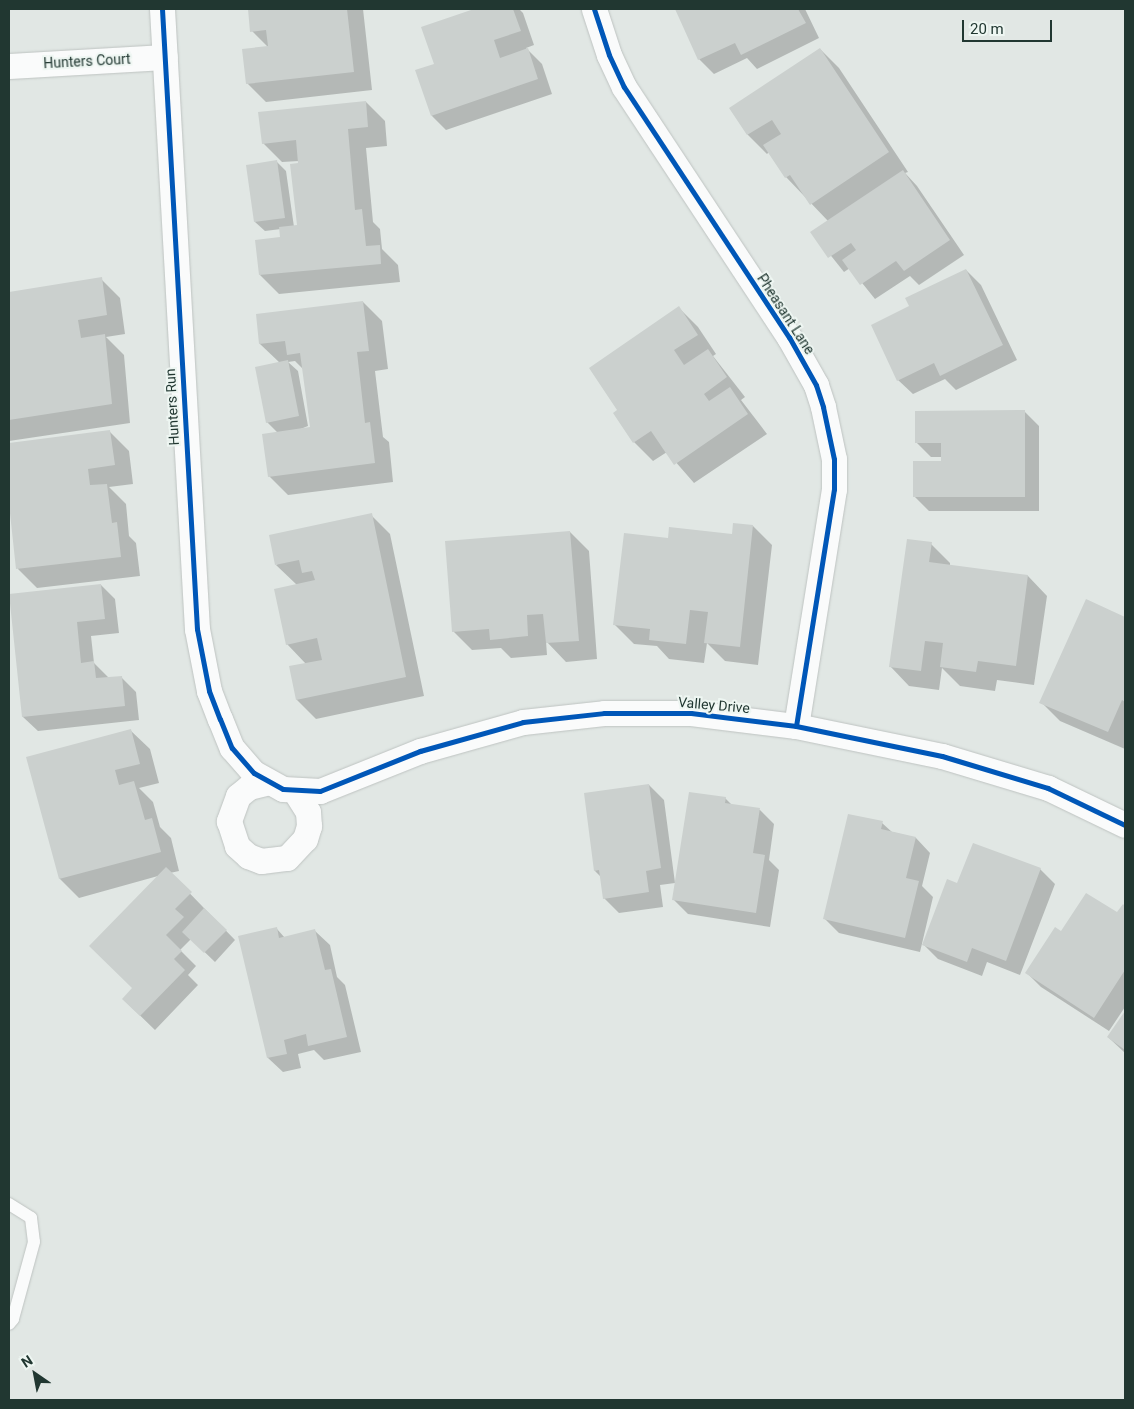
<!DOCTYPE html>
<style>
body{margin:0}
#map{position:relative;width:1134px;height:1409px;overflow:hidden;background:#e1e7e4;font-family:Roboto,sans-serif}
div>[style]{position:absolute}
[style*='--x']{left:calc(var(--x)*1px);top:calc(var(--y)*1px);width:calc(var(--w)*1px);rotate:calc(var(--a)*1deg)}
.shadow>*{inset:0;background:#0003}
.building>*{inset:0;background:#cbd0ce}
.roads{filter:drop-shadow(0 0 1px #bec3c1) drop-shadow(0 0 1px #bec3c1)}
.lane>*{height:12px;margin:-6px;padding:0 6px;transform-origin:6px;border-radius:6px;background:#fafbfb}
.street>*{height:25px;margin:-12.5px;padding:0 12.5px;transform-origin:12.5px;border-radius:12.5px;background:#fafbfb}
.cycleway>*{height:5px;margin:-2.5px;padding:0 2.5px;transform-origin:2.5px;border-radius:2.5px;background:#0057b8}
span{translate:-50% -50%;white-space:nowrap;text-align:center;line-height:1.15;-webkit-text-stroke:4px #eef6f2;paint-order:stroke}
.street-label{font-size:14px;color:#213731}
.frame{position:absolute;inset:0;border:10px solid #213731;pointer-events:none}
.north{position:absolute;left:10px;top:1349px;width:50px;height:50px;-webkit-text-stroke:4px #eef6f2;paint-order:stroke;rotate:327deg;font-size:14px;font-weight:700;line-height:20px;text-align:center;color:#213731}
.north::after{content:'';display:block;margin:auto;width:18px;height:22px;background:#213731;clip-path:polygon(50% 0,100% 100%,50% 72%,0 100%)}
.scale{position:absolute;left:962px;top:20px;width:90px;height:22px;box-sizing:border-box;border:2px solid #213731;border-top:0;padding-left:6px;font-size:15px;line-height:18px;white-space:nowrap;color:#213731;-webkit-text-stroke:4px #eef6f2;paint-order:stroke}
</style>
<div id="map">
<div class="shadow">
<div style="clip-path:polygon(249px 9px,363px 9px,372px 90px,266px 102px,247px 83px,268px 47px,252px 31px)"></div>
<div style="clip-path:polygon(478px 9px,519px 9px,523px 13px,534px 45px,526px 48px,542px 64px,552px 94px,446px 130px,432px 116px,436px 64px,423px 28px)"></div>
<div style="clip-path:polygon(676px 9px,805px 9px,819px 38px,757px 69px,747px 58px,714px 74px,699px 59px)"></div>
<div style="clip-path:polygon(820px 49px,839px 68px,908px 172px,905px 173px,917px 186px,964px 255px,919px 285px,910px 276px,875px 299px,850px 268px,844px 272px,812px 232px,828px 221px,786px 177px,769px 152px,767px 154px,748px 135px,731px 108px)"></div>
<div style="clip-path:polygon(366px 102px,385px 121px,387px 146px,366px 148px,373px 222px,380px 229px,382px 249px,398px 265px,400px 282px,279px 294px,260px 275px,282px 238px,281px 229px,265px 231px,255px 222px,276px 161px,286px 171px,294px 227px,298px 226px,299px 161px,282px 162px,263px 143px)"></div>
<div style="clip-path:polygon(966px 270px,981px 285px,1017px 360px,956px 390px,945px 379px,913px 394px,898px 380px,911px 307px)"></div>
<div style="clip-path:polygon(101px 279px,120px 298px,125px 334px,106px 337px,124px 355px,130px 423px,9px 441px,9px 293px)"></div>
<div style="clip-path:polygon(evenodd,363px 302px,382px 321px,388px 369px,375px 371px,383px 437px,389px 442px,393px 482px,288px 495px,269px 476px,278px 433px,267px 422px,280px 363px,260px 344px,257px 315px,363px 302px,295px 361px,304px 370px,311px 428px,298px 430px,308px 426px,298px 371px,288px 362px,295px 361px)"></div>
<div style="clip-path:polygon(679px 308px,698px 327px,716px 354px,713px 356px,745px 397px,741px 400px,767px 434px,694px 483px,667px 452px,653px 461px,634px 442px,619px 410px)"></div>
<div style="clip-path:polygon(1024px 411px,1039px 426px,1039px 511px,929px 511px,914px 496px,942px 463px,942px 457px,931px 457px,916px 442px)"></div>
<div style="clip-path:polygon(110px 432px,129px 451px,133px 484px,109px 487px,126px 504px,129px 536px,136px 543px,140px 576px,37px 588px,18px 569px,9px 493px,9px 444px)"></div>
<div style="clip-path:polygon(371px 515px,390px 534px,424px 696px,316px 719px,297px 700px,291px 667px,306px 664px,287px 644px,297px 585px,276px 565px)"></div>
<div style="clip-path:polygon(753px 526px,772px 545px,758px 665px,725px 661px,707px 643px,704px 663px,669px 659px,657px 646px,634px 644px,615px 625px,669px 540px,733px 536px)"></div>
<div style="clip-path:polygon(570px 532px,589px 551px,597px 659px,566px 662px,546px 641px,547px 655px,511px 658px,501px 648px,472px 650px,453px 631px)"></div>
<div style="clip-path:polygon(931px 544px,950px 563px,950px 566px,1028px 576px,1047px 596px,1034px 685px,997px 680px,995px 691px,960px 686px,942px 668px,939px 690px,909px 686px,890px 666px)"></div>
<div style="clip-path:polygon(101px 585px,115px 599px,119px 633px,91px 636px,94px 663px,109px 678px,121px 677px,136px 692px,139px 720px,38px 731px,23px 717px,10px 595px)"></div>
<div style="clip-path:polygon(1087px 601px,1125px 618px,1125px 749px,1060px 721px,1041px 702px)"></div>
<div style="clip-path:polygon(130px 730px,150px 749px,159px 783px,139px 788px,153px 802px,160px 827px,171px 838px,179px 871px,170px 873px,235px 940px,215px 962px,191px 939px,180px 950px,196px 966px,188px 975px,198px 985px,155px 1030px,123px 999px,134px 989px,158px 876px,79px 898px,60px 879px,27px 758px)"></div>
<div style="clip-path:polygon(649px 785px,664px 800px,675px 883px,660px 885px,663px 907px,619px 913px,604px 898px,601px 877px,595px 871px,585px 794px)"></div>
<div style="clip-path:polygon(725px 798px,732px 805px,760px 810px,774px 824px,769px 860px,779px 870px,770px 927px,688px 914px,674px 900px)"></div>
<div style="clip-path:polygon(882px 823px,892px 832px,916px 838px,930px 853px,922px 886px,933px 897px,920px 952px,839px 933px,824px 918px)"></div>
<div style="clip-path:polygon(1040px 869px,1055px 884px,1020px 975px,987px 962px,982px 976px,938px 959px,924px 945px,958px 885px)"></div>
<div style="clip-path:polygon(1123px 906px,1125px 1007px,1109px 1031px,1041px 987px,1027px 973px,1117px 914px)"></div>
<div style="clip-path:polygon(277px 929px,285px 938px,315px 931px,330px 945px,337px 977px,345px 985px,361px 1052px,324px 1060px,314px 1050px,298px 1054px,301px 1068px,283px 1072px,268px 1058px,240px 937px)"></div>
<div style="clip-path:polygon(1125px 1013px,1125px 1053px,1108px 1037px)"></div>
</div>
<div class="building">
<div style="clip-path:polygon(248px 9px,347px 9px,354px 72px,246px 84px,242px 49px,268px 46px,266px 30px,250px 32px)"></div>
<div style="clip-path:polygon(474px 9px,513px 9px,521px 31px,494px 40px,500px 58px,528px 48px,538px 79px,431px 116px,415px 70px,434px 64px,421px 27px)"></div>
<div style="clip-path:polygon(675px 9px,798px 9px,806px 23px,741px 55px,735px 43px,698px 60px)"></div>
<div style="clip-path:polygon(820px 48px,889px 152px,810px 205px,790px 175px,785px 178px,763px 145px,781px 134px,772px 120px,747px 135px,729px 108px)"></div>
<div style="clip-path:polygon(366px 101px,368px 127px,348px 129px,355px 210px,362px 209px,366px 246px,380px 245px,381px 264px,259px 275px,255px 240px,280px 237px,279px 227px,297px 225px,290px 164px,298px 163px,296px 140px,262px 144px,258px 112px)"></div>
<div style="clip-path:polygon(277px 160px,285px 218px,254px 222px,246px 165px)"></div>
<div style="clip-path:polygon(903px 170px,950px 240px,904px 271px,896px 261px,860px 285px,842px 260px,856px 250px,851px 243px,828px 258px,810px 232px)"></div>
<div style="clip-path:polygon(966px 269px,1003px 345px,940px 376px,934px 363px,897px 381px,871px 325px,909px 306px,905px 298px)"></div>
<div style="clip-path:polygon(102px 277px,107px 315px,78px 320px,81px 338px,105px 334px,112px 404px,9px 420px,9px 292px)"></div>
<div style="clip-path:polygon(363px 301px,369px 351px,357px 352px,365px 423px,370px 422px,375px 463px,268px 477px,262px 434px,310px 427px,300px 353px,287px 355px,285px 341px,259px 344px,256px 314px)"></div>
<div style="clip-path:polygon(679px 306px,698px 335px,674px 350px,684px 365px,708px 349px,727px 377px,704px 394px,709px 401px,730px 387px,748px 414px,674px 465px,651px 431px,633px 443px,613px 413px,617px 410px,589px 368px)"></div>
<div style="clip-path:polygon(288px 360px,299px 416px,266px 423px,255px 367px)"></div>
<div style="clip-path:polygon(1025px 410px,1025px 497px,913px 497px,913px 461px,941px 461px,941px 443px,915px 443px,915px 411px)"></div>
<div style="clip-path:polygon(110px 430px,115px 465px,88px 469px,90px 485px,107px 484px,112px 523px,117px 522px,121px 557px,16px 569px,9px 504px,9px 443px)"></div>
<div style="clip-path:polygon(372px 513px,406px 677px,296px 700px,289px 666px,322px 660px,317px 638px,286px 645px,274px 589px,315px 580px,312px 571px,302px 573px,299px 560px,275px 565px,269px 535px)"></div>
<div style="clip-path:polygon(733px 523px,753px 525px,740px 647px,704px 643px,708px 612px,690px 610px,686px 644px,649px 640px,650px 629px,613px 625px,624px 533px,668px 538px,669px 527px,732px 534px)"></div>
<div style="clip-path:polygon(570px 531px,579px 641px,546px 643px,543px 614px,527px 615px,528px 636px,490px 640px,489px 629px,452px 632px,445px 541px)"></div>
<div style="clip-path:polygon(907px 539px,932px 542px,929px 562px,1028px 575px,1016px 666px,978px 661px,976px 672px,940px 667px,943px 643px,925px 641px,921px 671px,889px 667px)"></div>
<div style="clip-path:polygon(101px 584px,105px 619px,77px 622px,81px 663px,94px 661px,96px 678px,122px 676px,125px 706px,22px 717px,9px 594px)"></div>
<div style="clip-path:polygon(1086px 599px,1125px 617px,1125px 702px,1122px 700px,1108px 732px,1039px 703px)"></div>
<div style="clip-path:polygon(131px 729px,140px 764px,115px 770px,119px 785px,134px 781px,145px 820px,152px 818px,161px 852px,59px 879px,26px 757px)"></div>
<div style="clip-path:polygon(649px 784px,661px 868px,646px 871px,649px 892px,603px 899px,599px 870px,594px 871px,584px 793px)"></div>
<div style="clip-path:polygon(689px 792px,726px 797px,725px 803px,760px 808px,753px 853px,765px 855px,756px 913px,672px 900px)"></div>
<div style="clip-path:polygon(848px 814px,883px 821px,881px 829px,916px 837px,906px 878px,919px 881px,905px 938px,823px 919px)"></div>
<div style="clip-path:polygon(973px 843px,1041px 868px,1006px 961px,972px 948px,967px 962px,922px 945px,947px 879px,957px 883px)"></div>
<div style="clip-path:polygon(166px 867px,192px 892px,175px 909px,184px 917px,166px 935px,182px 951px,174px 959px,185px 970px,140px 1016px,122px 999px,132px 988px,89px 946px)"></div>
<div style="clip-path:polygon(1086px 893px,1117px 912px,1123px 904px,1125px 906px,1125px 970px,1094px 1018px,1025px 973px,1055px 927px,1061px 931px)"></div>
<div style="clip-path:polygon(204px 908px,227px 930px,204px 953px,182px 932px)"></div>
<div style="clip-path:polygon(277px 927px,279px 938px,315px 929px,325px 970px,331px 969px,347px 1037px,308px 1046px,306px 1034px,284px 1040px,287px 1054px,267px 1058px,238px 936px)"></div>
<div style="clip-path:polygon(1125px 1011px,1125px 1050px,1107px 1037px)"></div>
</div>
<div class="roads">
<div class="lane">
<div style="--x:9;--y:1204;--w:26;--a:32"></div>
<div style="--x:31;--y:1218;--w:24;--a:83"></div>
<div style="--x:34;--y:1242;--w:80;--a:105.3"></div>
<div style="--x:13;--y:1319;--w:6;--a:129"></div>
</div>
<div class="street">
<div style="--x:162;--y:9;--w:621;--a:86.77"></div>
<div style="--x:197;--y:629;--w:63;--a:79"></div>
<div style="--x:209;--y:691;--w:30;--a:69"></div>
<div style="--x:220;--y:719;--w:31;--a:68"></div>
<div style="--x:232;--y:748;--w:33;--a:49"></div>
<div style="--x:254;--y:773;--w:33;--a:29"></div>
<div style="--x:283;--y:789;--w:37;--a:3"></div>
<div style="--x:320;--y:791;--w:108;--a:-21.8"></div>
<div style="--x:420;--y:751;--w:107;--a:-15.7"></div>
<div style="--x:523;--y:722;--w:81;--a:-6.3"></div>
<div style="--x:604;--y:713;--w:87;--a:0"></div>
<div style="--x:691;--y:713;--w:106;--a:7.1"></div>
<div style="--x:796;--y:726;--w:149;--a:11.6"></div>
<div style="--x:942;--y:756;--w:111;--a:16.8"></div>
<div style="--x:1048;--y:788;--w:85;--a:25.7"></div>
<div style="--x:594;--y:9;--w:48;--a:71.9"></div>
<div style="--x:609;--y:55;--w:35;--a:65"></div>
<div style="--x:624;--y:87;--w:300;--a:56.6"></div>
<div style="--x:789;--y:337;--w:55;--a:60.6"></div>
<div style="--x:816;--y:385;--w:23;--a:72"></div>
<div style="--x:823;--y:407;--w:53;--a:78.1"></div>
<div style="--x:834;--y:459;--w:30;--a:90"></div>
<div style="--x:834;--y:489;--w:240;--a:99.1"></div>
<div style="--x:9;--y:66;--w:156;--a:-3.3"></div>
<div style="--x:269;--y:782;--w:21;--a:166"></div>
<div style="--x:249;--y:787;--w:14;--a:141"></div>
<div style="--x:238;--y:796;--w:27;--a:110"></div>
<div style="--x:229;--y:821;--w:26;--a:72"></div>
<div style="--x:237;--y:846;--w:15;--a:42"></div>
<div style="--x:248;--y:856;--w:14;--a:21"></div>
<div style="--x:261;--y:861;--w:26;--a:-7"></div>
<div style="--x:287;--y:858;--w:26;--a:-47"></div>
<div style="--x:305;--y:839;--w:14;--a:-73"></div>
<div style="--x:309;--y:826;--w:14;--a:-94"></div>
<div style="--x:308;--y:812;--w:25;--a:-122"></div>
</div>
</div>
<div class="cycleway">
<div style="--x:162;--y:9;--w:621;--a:86.77"></div>
<div style="--x:197;--y:629;--w:63;--a:79"></div>
<div style="--x:209;--y:691;--w:30;--a:69"></div>
<div style="--x:220;--y:719;--w:31;--a:68"></div>
<div style="--x:232;--y:748;--w:33;--a:49"></div>
<div style="--x:254;--y:773;--w:33;--a:29"></div>
<div style="--x:283;--y:789;--w:37;--a:3"></div>
<div style="--x:320;--y:791;--w:108;--a:-21.8"></div>
<div style="--x:420;--y:751;--w:107;--a:-15.7"></div>
<div style="--x:523;--y:722;--w:81;--a:-6.3"></div>
<div style="--x:604;--y:713;--w:87;--a:0"></div>
<div style="--x:691;--y:713;--w:106;--a:7.1"></div>
<div style="--x:796;--y:726;--w:149;--a:11.6"></div>
<div style="--x:942;--y:756;--w:111;--a:16.8"></div>
<div style="--x:1048;--y:788;--w:85;--a:25.7"></div>
<div style="--x:594;--y:9;--w:48;--a:71.9"></div>
<div style="--x:609;--y:55;--w:35;--a:65"></div>
<div style="--x:624;--y:87;--w:300;--a:56.6"></div>
<div style="--x:789;--y:337;--w:55;--a:60.6"></div>
<div style="--x:816;--y:385;--w:23;--a:72"></div>
<div style="--x:823;--y:407;--w:53;--a:78.1"></div>
<div style="--x:834;--y:459;--w:30;--a:90"></div>
<div style="--x:834;--y:489;--w:240;--a:99.1"></div>
</div>
<div class="street-label">
<span style="left:87px;top:61px;rotate:-3deg">Hunters Court</span>
<span style="left:786px;top:314px;rotate:57deg">Pheasant Lane</span>
<span style="left:172px;top:407px;rotate:-93deg">Hunters Run</span>
<span style="left:714px;top:705px;rotate:5deg">Valley Drive</span>
</div>
<div class="frame"></div>
<div class="north">N</div>
<div class="scale">20 m</div>
</div>
